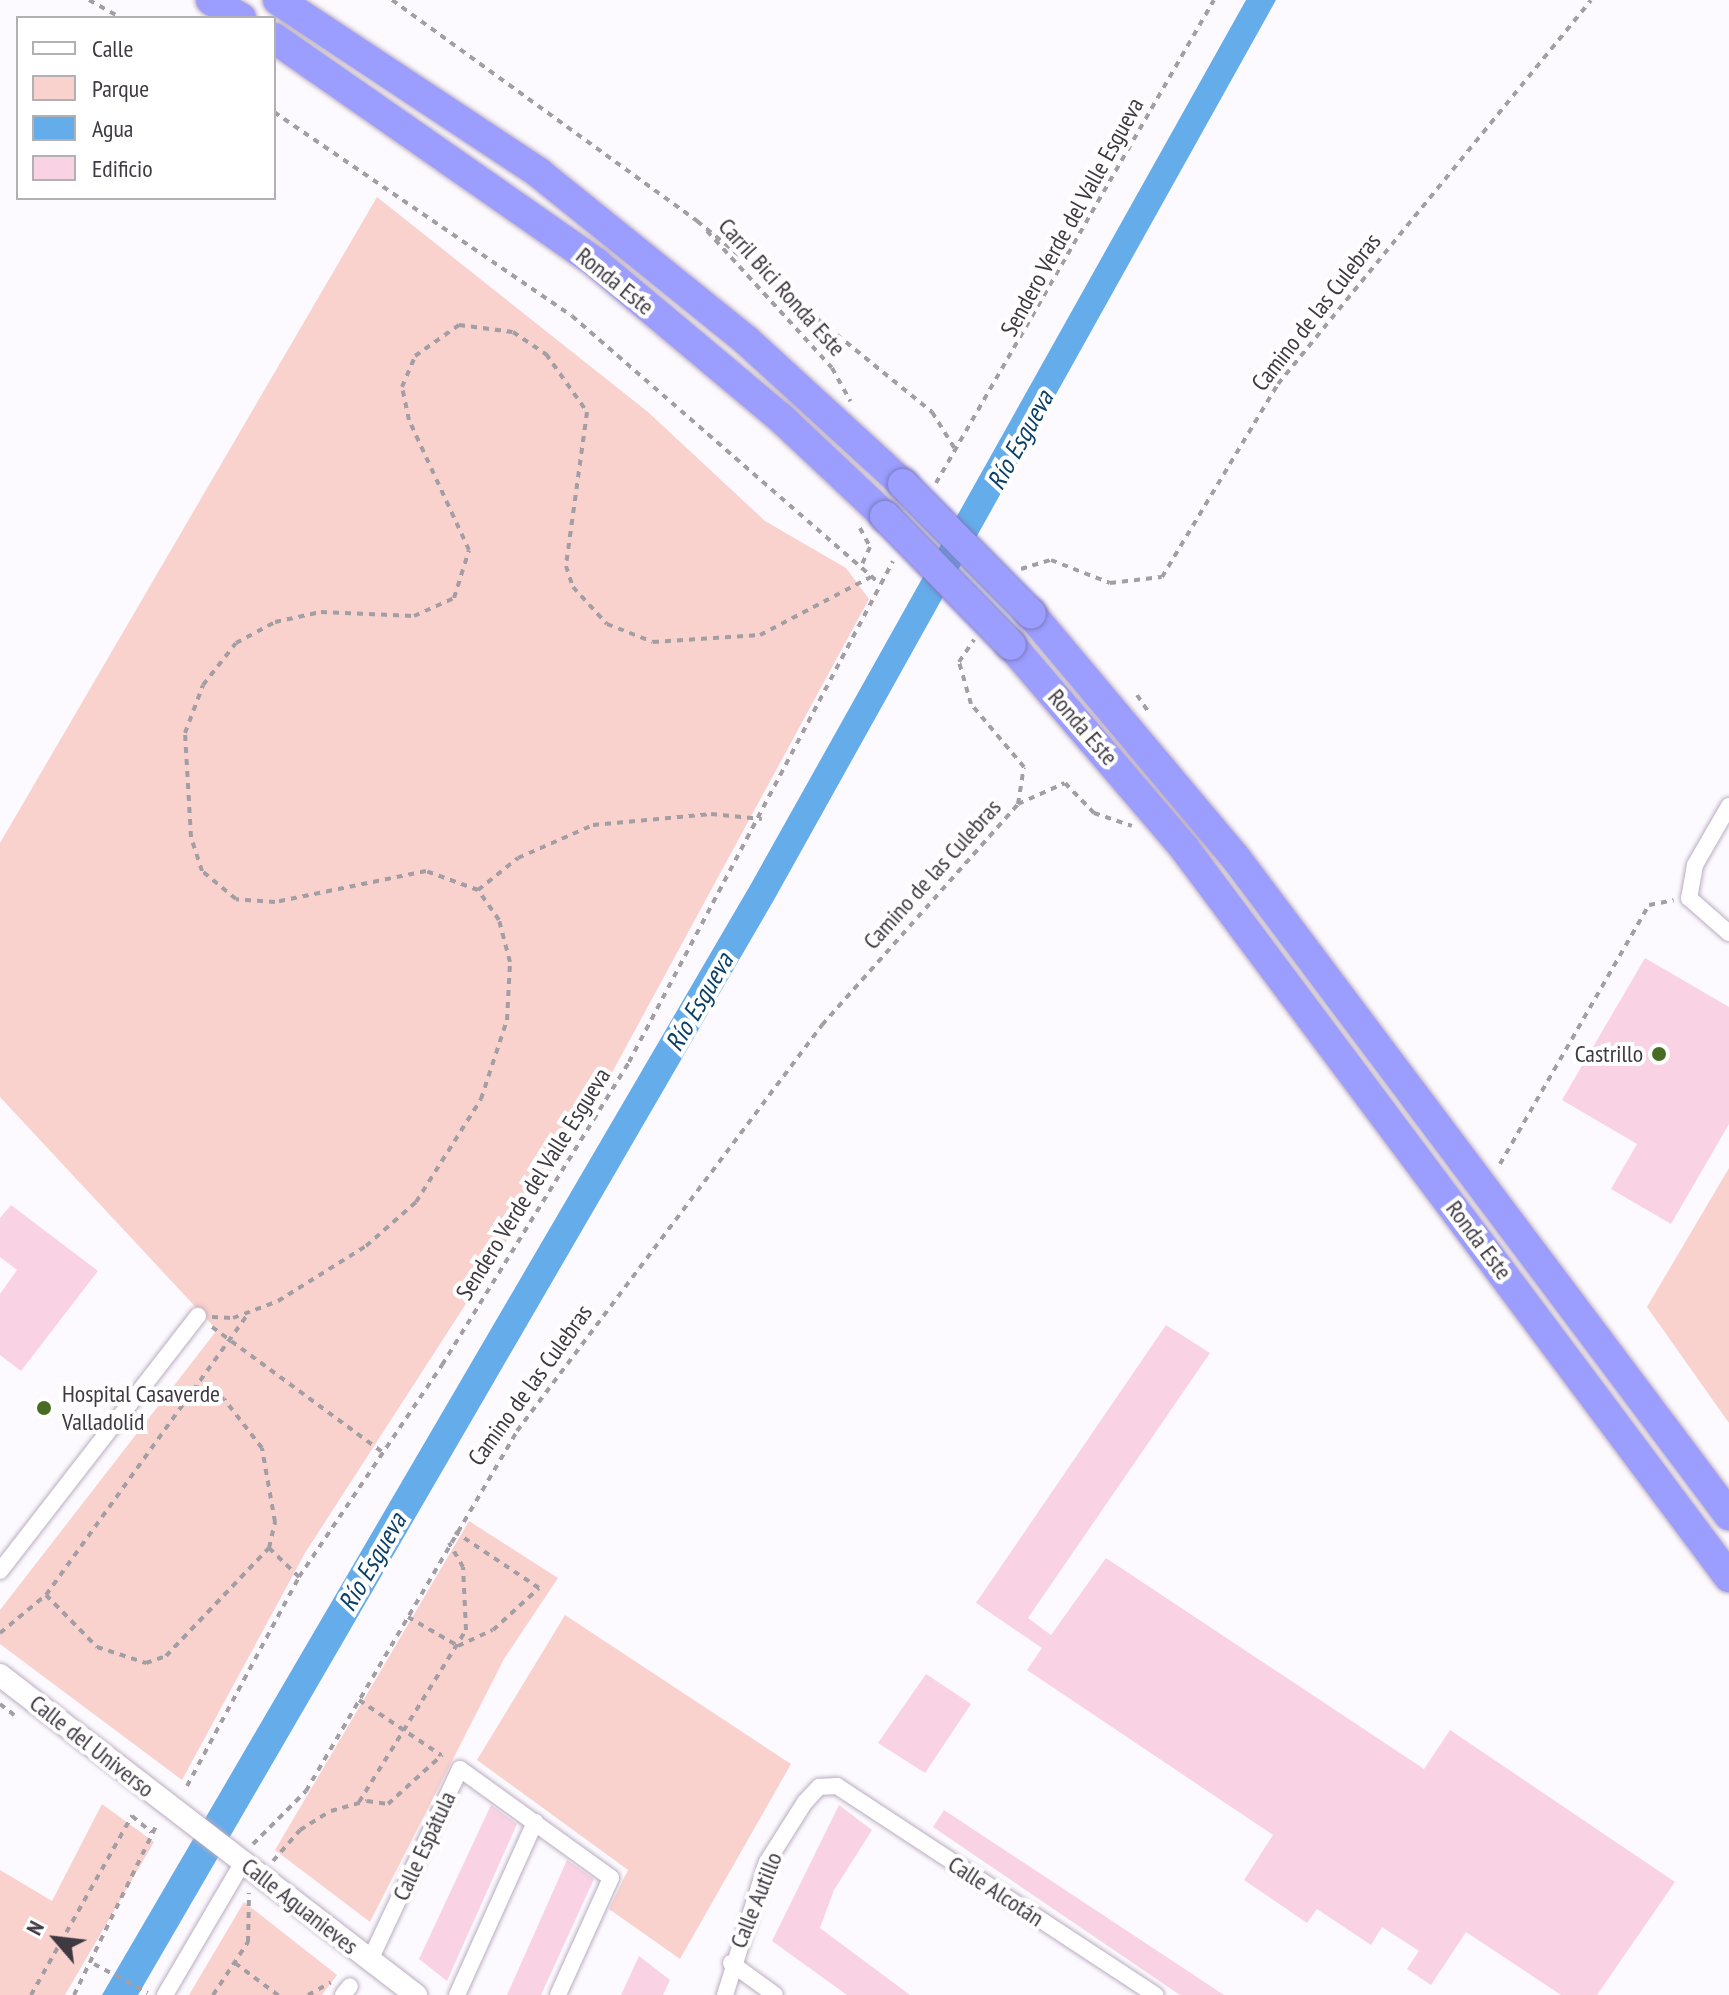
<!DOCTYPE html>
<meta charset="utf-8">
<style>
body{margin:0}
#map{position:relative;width:1729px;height:1995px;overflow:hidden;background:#fdfaff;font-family:"PT Sans Narrow",sans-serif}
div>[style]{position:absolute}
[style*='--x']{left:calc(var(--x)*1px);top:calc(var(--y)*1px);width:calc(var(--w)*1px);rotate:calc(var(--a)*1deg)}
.green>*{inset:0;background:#f9d2cd}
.water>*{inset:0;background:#65acea}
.building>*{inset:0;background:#f9d3e3}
.path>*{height:4px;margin-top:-2px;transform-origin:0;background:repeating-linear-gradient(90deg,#a29ea4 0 6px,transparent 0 12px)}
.roads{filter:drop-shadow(0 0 2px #baacc0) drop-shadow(0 0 2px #baacc0)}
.street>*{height:16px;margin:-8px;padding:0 8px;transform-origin:8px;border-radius:8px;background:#fff}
.secondary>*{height:22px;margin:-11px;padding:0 11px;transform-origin:11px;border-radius:11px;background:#fff}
.highway>*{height:30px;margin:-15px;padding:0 15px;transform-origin:15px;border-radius:15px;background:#9b9dff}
.bridges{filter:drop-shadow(0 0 2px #7b7abc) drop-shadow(0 0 2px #7b7abc)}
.highway-bridge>*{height:30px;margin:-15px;padding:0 15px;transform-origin:15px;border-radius:15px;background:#9b9dff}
.dots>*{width:22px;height:22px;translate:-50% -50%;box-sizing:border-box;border:4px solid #fff;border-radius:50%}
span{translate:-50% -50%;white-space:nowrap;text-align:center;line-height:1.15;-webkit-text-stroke:8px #fff;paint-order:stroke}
.street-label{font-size:24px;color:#3f3941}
.poi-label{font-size:24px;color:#3f3941}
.right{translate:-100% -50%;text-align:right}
.left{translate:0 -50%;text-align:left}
.water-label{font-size:26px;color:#093f67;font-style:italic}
.legend{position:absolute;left:16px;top:16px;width:260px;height:184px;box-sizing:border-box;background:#fff;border:2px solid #b2b0b3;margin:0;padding:10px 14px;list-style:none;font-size:24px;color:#3f3941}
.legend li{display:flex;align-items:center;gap:16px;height:40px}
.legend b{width:40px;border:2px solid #b2b0b3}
.north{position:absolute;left:16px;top:1899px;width:80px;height:80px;-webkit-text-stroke:6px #fff;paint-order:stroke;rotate:298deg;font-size:22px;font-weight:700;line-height:32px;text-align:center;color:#3f3941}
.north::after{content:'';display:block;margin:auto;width:28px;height:36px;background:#3f3941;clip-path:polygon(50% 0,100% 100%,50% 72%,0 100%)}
</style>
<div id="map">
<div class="green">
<div style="clip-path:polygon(377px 197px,648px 412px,765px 521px,846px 568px,869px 599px,595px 1104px,305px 1553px,182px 1780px,0 1644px,0 1610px,217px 1330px,0 1097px,0 843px)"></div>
<div style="clip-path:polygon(1729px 1168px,1729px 1423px,1647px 1307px)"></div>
<div style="clip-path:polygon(469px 1521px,558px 1578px,504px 1659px,370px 1922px,275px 1850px)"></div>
<div style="clip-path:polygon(565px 1615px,791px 1764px,680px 1959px,609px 1909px,628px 1870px,477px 1760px)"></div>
<div style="clip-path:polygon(102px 1804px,154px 1842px,65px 1995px,0 1995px,0 1870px,52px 1901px)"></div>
<div style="clip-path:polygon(244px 1902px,337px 1975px,322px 1995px,189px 1995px)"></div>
</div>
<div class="water">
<div style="clip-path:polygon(1246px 0,1276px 0,775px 898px,138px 1995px,102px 1995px,751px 884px)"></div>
</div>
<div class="building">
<div style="clip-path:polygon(1645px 958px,1729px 1007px,1729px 1124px,1671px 1224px,1611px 1189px,1637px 1144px,1562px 1100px)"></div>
<div style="clip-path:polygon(11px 1205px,98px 1271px,21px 1371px,0 1355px,0 1294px,17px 1270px,0 1257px,0 1218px)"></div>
<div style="clip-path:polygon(1166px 1325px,1210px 1353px,1028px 1618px,1051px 1635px,1106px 1558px,1424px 1769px,1450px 1730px,1675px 1882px,1597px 1995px,1561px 1995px,1466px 1932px,1431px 1985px,1407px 1969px,1419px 1951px,1382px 1927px,1371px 1945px,1317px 1909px,1307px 1923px,1244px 1880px,1273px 1835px,1027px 1670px,1042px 1648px,976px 1603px)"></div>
<div style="clip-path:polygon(926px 1674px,971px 1704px,925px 1773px,878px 1743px)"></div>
<div style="clip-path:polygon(491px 1805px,517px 1824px,447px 1981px,419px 1959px)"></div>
<div style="clip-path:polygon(839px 1805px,872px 1830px,834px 1890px,820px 1928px,910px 1995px,847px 1995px,772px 1941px)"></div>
<div style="clip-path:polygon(944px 1810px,1224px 1995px,1180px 1995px,933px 1827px)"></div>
<div style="clip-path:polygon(567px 1860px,594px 1879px,541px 1995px,507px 1995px)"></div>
<div style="clip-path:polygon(639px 1956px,670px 1980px,663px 1995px,621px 1995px)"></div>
</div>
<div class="path">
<div style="--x:89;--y:0;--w:38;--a:29"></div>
<div style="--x:392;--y:0;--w:377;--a:35.9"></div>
<div style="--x:697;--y:221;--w:303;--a:39.1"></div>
<div style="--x:932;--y:412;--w:44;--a:58.1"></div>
<div style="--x:274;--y:112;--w:361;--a:34.4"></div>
<div style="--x:572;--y:316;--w:408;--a:41"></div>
<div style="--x:707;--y:231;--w:185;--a:47.6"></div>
<div style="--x:832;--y:368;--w:38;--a:61"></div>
<div style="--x:936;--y:483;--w:557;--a:-60.08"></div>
<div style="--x:860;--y:528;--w:21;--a:62"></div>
<div style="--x:870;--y:547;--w:23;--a:115"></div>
<div style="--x:1021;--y:569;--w:31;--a:-17"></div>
<div style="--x:1051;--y:560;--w:63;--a:21.3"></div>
<div style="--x:1110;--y:583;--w:52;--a:-6.6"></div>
<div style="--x:1162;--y:577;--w:225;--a:-59"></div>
<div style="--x:1278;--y:384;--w:495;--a:-50.8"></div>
<div style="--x:1137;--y:695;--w:22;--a:56"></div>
<div style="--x:1018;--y:804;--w:51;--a:-24.1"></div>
<div style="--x:1065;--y:783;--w:42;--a:46"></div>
<div style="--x:1094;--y:813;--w:40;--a:18.9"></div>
<div style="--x:478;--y:890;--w:51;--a:-38.7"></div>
<div style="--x:518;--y:858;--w:82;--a:-23.7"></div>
<div style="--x:593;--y:825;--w:119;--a:-5.3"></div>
<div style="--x:711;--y:814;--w:51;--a:5.6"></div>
<div style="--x:1500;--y:1164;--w:299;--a:-60.1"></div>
<div style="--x:1649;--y:905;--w:25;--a:-11"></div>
<div style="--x:212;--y:1317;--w:21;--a:3"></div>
<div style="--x:233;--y:1318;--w:48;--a:-20.7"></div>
<div style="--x:278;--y:1301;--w:104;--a:-32"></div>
<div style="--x:366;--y:1246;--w:67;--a:-41.3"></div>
<div style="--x:416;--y:1202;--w:122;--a:-57.7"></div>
<div style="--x:481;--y:1099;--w:83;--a:-71.8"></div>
<div style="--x:507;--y:1020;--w:58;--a:-87"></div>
<div style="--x:510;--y:962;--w:43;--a:-104.7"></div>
<div style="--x:499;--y:920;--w:37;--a:-125"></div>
<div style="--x:478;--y:890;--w:55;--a:-159.9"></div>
<div style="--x:426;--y:871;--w:154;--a:168.4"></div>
<div style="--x:275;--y:902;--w:39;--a:-176"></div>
<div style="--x:236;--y:899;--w:44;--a:-140.5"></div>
<div style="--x:202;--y:871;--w:36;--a:-108"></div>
<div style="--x:191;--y:837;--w:104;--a:-93.3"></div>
<div style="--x:185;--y:733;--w:51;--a:-69.4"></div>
<div style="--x:203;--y:685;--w:53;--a:-51.8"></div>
<div style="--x:236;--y:643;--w:44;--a:-28.3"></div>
<div style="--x:275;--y:622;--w:47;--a:-12.3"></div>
<div style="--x:321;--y:612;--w:93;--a:2.5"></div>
<div style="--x:414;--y:616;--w:44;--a:-24.2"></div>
<div style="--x:454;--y:598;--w:50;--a:-72.6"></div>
<div style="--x:469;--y:550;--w:143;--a:-114.8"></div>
<div style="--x:409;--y:420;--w:34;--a:-102"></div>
<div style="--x:402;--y:387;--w:34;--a:-67"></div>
<div style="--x:415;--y:356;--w:54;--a:-35.2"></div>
<div style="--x:459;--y:325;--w:54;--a:7.4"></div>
<div style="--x:513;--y:332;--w:40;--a:34"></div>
<div style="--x:546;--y:354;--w:71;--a:54.7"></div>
<div style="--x:587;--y:412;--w:155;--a:97.8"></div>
<div style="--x:566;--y:566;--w:22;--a:72"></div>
<div style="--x:573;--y:587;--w:50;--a:47.4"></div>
<div style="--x:607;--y:624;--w:49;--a:21.4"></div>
<div style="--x:653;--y:642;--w:107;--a:-3.7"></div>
<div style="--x:760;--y:635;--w:125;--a:-27.6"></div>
<div style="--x:212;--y:1327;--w:211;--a:36.3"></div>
<div style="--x:269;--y:1548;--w:42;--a:44"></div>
<div style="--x:46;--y:1595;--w:73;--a:45.6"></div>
<div style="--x:97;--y:1647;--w:52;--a:18.1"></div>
<div style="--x:146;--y:1663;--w:21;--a:-19"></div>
<div style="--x:166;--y:1656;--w:149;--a:-46.4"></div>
<div style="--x:269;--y:1548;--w:27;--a:-77"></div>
<div style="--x:275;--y:1522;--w:75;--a:-100"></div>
<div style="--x:262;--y:1448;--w:62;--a:-127.8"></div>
<div style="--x:224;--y:1399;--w:30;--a:-156"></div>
<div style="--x:408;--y:1617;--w:58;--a:30.1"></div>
<div style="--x:458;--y:1646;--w:38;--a:-25"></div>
<div style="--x:493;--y:1630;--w:62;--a:-42.4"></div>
<div style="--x:539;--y:1588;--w:101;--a:-146.3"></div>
<div style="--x:0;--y:1633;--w:60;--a:-39.6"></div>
<div style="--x:46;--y:1595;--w:345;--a:-54.3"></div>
<div style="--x:359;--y:1700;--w:99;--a:33.9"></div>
<div style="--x:0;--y:1704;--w:18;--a:38"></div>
<div style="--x:187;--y:1786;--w:237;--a:-61.8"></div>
<div style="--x:299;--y:1577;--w:256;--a:-56"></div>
<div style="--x:442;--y:1365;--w:356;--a:-58.3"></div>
<div style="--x:629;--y:1062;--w:566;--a:-62.21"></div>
<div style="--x:359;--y:1802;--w:203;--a:-58.1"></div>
<div style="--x:466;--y:1630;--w:63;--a:-92.7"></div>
<div style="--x:463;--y:1567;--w:28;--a:-120"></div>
<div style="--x:253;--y:1844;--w:75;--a:-45"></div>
<div style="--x:306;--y:1791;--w:417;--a:-59.6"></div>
<div style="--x:517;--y:1431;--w:508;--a:-53.08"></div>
<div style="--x:822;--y:1025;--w:295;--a:-48.4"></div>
<div style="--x:1018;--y:804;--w:37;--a:-81"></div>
<div style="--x:1024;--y:767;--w:82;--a:-130.1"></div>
<div style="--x:971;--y:704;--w:44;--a:-105.9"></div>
<div style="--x:959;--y:662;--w:27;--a:-56"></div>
<div style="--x:273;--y:1861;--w:41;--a:-48.9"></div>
<div style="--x:300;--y:1830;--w:36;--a:-32"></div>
<div style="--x:331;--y:1811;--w:37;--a:-16"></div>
<div style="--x:367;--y:1801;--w:21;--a:8"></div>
<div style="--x:388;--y:1804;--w:73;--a:-42.2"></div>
<div style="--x:235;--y:1963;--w:54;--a:36.7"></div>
<div style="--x:94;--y:1964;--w:61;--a:28.2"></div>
<div style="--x:31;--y:1995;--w:206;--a:-60.6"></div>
<div style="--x:132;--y:1816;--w:25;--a:40"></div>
<div style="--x:74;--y:1995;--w:190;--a:-64.1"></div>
<div style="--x:213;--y:1995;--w:64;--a:-56.6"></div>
<div style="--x:248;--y:1942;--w:49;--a:-88.8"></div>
<div style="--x:308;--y:1995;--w:26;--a:-29"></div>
</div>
<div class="roads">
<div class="street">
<div style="--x:1729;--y:806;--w:68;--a:120"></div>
<div style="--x:1695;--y:865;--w:34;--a:100"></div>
<div style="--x:1689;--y:898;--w:53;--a:41.2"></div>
<div style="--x:0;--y:1571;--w:323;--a:-52.2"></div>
<div style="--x:370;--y:1960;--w:211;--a:-64.8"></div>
<div style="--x:460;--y:1769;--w:186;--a:35.8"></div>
<div style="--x:611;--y:1878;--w:128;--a:114.4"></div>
<div style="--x:731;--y:1963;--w:54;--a:36"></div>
<div style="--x:165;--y:1995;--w:154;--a:-59.6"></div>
<div style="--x:343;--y:1995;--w:11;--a:-52"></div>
<div style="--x:457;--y:1995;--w:190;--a:-65.7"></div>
<div style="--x:725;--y:1995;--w:139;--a:-72.5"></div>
<div style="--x:767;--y:1862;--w:71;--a:-57.7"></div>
<div style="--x:805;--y:1802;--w:21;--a:-47"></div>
<div style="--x:819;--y:1787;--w:18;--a:-3"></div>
<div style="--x:837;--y:1786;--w:381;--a:33.3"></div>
</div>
<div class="secondary">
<div style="--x:0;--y:1675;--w:525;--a:37.57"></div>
</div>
<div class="highway">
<div style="--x:211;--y:0;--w:35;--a:31"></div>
<div style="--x:278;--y:0;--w:313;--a:33.5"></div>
<div style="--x:539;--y:173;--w:267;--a:38.9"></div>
<div style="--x:747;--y:341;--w:212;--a:42.5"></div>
<div style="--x:274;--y:38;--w:393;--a:34.9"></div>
<div style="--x:596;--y:263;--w:241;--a:40"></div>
<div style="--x:781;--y:418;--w:143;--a:43.3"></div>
<div style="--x:1031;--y:614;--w:317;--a:50"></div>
<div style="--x:1235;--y:857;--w:823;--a:53.1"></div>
<div style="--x:1011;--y:645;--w:268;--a:49.5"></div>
<div style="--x:1185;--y:849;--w:909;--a:53.23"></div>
</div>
</div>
<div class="bridges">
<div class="highway-bridge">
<div style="--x:903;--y:484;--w:182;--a:45.4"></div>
<div style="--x:885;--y:516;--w:180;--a:45.7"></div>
</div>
</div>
<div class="dots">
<div style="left:1659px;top:1054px;background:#496c24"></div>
<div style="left:44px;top:1408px;background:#496c24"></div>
</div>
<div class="street-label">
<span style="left:1072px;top:217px;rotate:-61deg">Sendero Verde del Valle Esgueva</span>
<span style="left:615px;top:281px;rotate:39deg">Ronda Este</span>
<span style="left:782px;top:287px;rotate:48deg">Carril Bici Ronda Este</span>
<span style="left:1316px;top:312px;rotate:-52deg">Camino de las Culebras</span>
<span style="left:1083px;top:727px;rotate:49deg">Ronda Este</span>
<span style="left:932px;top:874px;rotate:-48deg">Camino de las Culebras</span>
<span style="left:533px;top:1184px;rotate:-58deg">Sendero Verde del Valle Esgueva</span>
<span style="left:1479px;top:1240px;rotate:53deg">Ronda Este</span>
<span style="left:530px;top:1385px;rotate:-54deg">Camino de las Culebras</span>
<span style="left:92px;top:1746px;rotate:38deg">Calle del Universo</span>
<span style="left:424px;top:1846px;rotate:-65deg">Calle Espátula</span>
<span style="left:996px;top:1891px;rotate:33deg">Calle Alcotán</span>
<span style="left:756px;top:1900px;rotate:-68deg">Calle Autillo</span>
<span style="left:300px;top:1906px;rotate:38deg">Calle Aguanieves</span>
</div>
<div class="poi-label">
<span class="right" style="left:1643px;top:1054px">Castrillo</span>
<span class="left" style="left:62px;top:1408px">Hospital Casaverde<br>Valladolid</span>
</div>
<div class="water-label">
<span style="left:1020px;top:440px;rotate:-61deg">Río Esgueva</span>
<span style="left:699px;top:1002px;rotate:-60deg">Río Esgueva</span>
<span style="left:372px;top:1562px;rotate:-60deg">Río Esgueva</span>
</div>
<ul class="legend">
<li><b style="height:10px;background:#fff"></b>Calle</li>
<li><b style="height:22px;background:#f9d2cd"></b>Parque</li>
<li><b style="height:22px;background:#65acea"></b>Agua</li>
<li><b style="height:22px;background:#f9d3e3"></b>Edificio</li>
</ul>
<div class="north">N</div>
</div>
